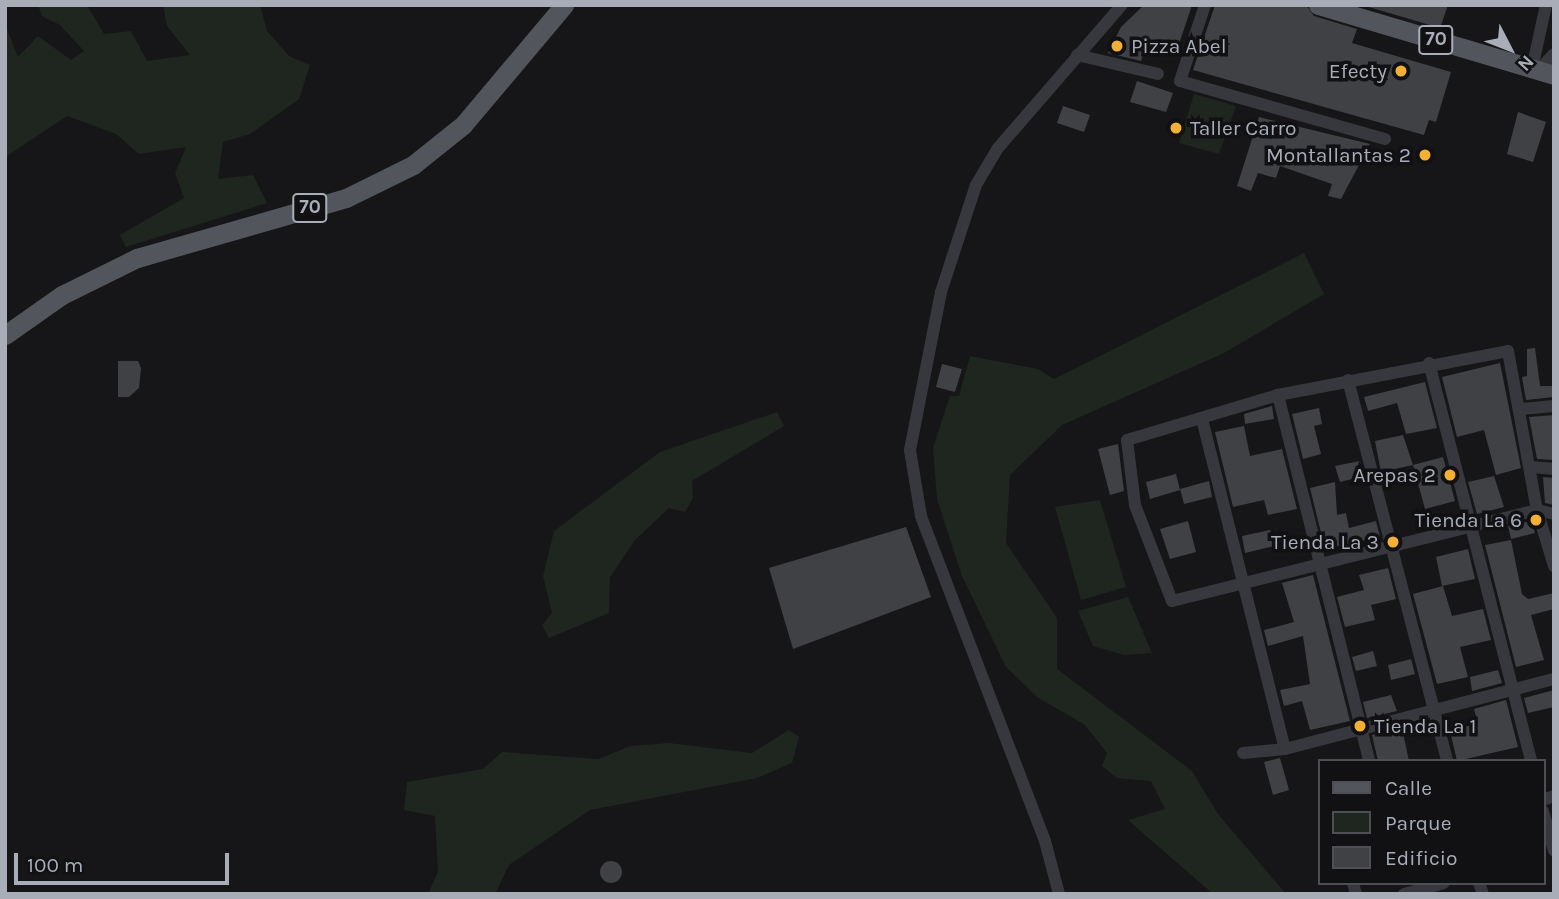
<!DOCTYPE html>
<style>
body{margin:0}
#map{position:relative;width:1559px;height:899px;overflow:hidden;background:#161618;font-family:Karla,sans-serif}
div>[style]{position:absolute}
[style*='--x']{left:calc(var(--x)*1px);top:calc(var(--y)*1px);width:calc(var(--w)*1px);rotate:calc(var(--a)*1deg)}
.green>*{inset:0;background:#1e261f}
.building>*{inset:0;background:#404145}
.round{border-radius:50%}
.minor>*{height:12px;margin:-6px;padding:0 6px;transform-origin:6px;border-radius:6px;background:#37383d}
.primary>*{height:19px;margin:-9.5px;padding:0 9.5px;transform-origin:9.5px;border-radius:9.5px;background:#53555c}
.dots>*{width:19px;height:19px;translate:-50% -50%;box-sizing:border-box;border:4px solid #111113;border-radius:50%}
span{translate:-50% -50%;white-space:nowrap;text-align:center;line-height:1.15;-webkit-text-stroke:7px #111113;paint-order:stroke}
.shield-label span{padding:2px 5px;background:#111113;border:2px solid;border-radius:5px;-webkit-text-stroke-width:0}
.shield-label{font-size:19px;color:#a8adb8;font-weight:700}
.poi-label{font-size:21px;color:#a8adb8}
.left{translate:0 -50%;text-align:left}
.right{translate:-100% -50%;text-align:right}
.frame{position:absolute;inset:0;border:7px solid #a8adb8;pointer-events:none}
.legend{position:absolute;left:1318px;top:759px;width:228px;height:126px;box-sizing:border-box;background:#111113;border:2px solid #4d4f55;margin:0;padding:9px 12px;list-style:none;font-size:21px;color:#a8adb8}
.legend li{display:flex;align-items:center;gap:14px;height:35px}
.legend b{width:35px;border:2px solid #4d4f55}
.north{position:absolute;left:1475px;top:14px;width:70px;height:70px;-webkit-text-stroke:5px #111113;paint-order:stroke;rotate:132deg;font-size:19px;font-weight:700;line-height:28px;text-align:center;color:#a8adb8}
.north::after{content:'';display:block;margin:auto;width:24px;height:32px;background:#a8adb8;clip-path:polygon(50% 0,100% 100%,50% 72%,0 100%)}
.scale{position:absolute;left:14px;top:853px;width:215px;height:32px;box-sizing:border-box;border:4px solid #a8adb8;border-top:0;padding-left:9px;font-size:21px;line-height:24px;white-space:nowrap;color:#a8adb8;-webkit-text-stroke:5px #111113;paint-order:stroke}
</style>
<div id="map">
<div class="green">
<div style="clip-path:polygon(38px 5px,87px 5px,104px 34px,131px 31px,147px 61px,190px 55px,167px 26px,163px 5px,260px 5px,267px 31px,289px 56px,310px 65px,299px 99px,250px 134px,223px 142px,218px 179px,253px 175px,267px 203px,126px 247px,120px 235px,184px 198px,175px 173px,186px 147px,139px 154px,116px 134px,67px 116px,5px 157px,5px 24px,18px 57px,38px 36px,71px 60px,84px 51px,60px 25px,42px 16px)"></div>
<div style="clip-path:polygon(1194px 94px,1236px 106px,1219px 154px,1179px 143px)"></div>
<div style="clip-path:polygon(1304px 253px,1324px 294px,1224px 353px,1062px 425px,1010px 475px,1006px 543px,1057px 618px,1057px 669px,1192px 771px,1218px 814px,1286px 894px,1213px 894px,1128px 820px,1165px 809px,1151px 781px,1117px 778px,1102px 766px,1107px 753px,1085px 725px,1037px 697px,1006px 667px,962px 576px,937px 499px,933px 448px,950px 396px,959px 396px,970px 356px,1038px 369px,1054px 379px)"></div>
<div style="clip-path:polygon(777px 412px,784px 426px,692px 481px,693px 498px,685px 512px,669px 508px,635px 540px,610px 577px,609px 613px,549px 638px,542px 625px,552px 613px,543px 576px,554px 531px,660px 452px)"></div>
<div style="clip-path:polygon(1100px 500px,1126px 587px,1081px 600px,1055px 507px)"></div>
<div style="clip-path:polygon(1128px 597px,1152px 653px,1124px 655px,1093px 646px,1078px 611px)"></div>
<div style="clip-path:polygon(789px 730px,799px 737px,792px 763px,757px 778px,590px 810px,509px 865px,495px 894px,428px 894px,438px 872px,435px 816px,404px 810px,407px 782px,483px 769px,502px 752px,598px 759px,631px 746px,669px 743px,752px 753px)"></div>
</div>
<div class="building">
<div style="clip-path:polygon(1144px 5px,1192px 5px,1176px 53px,1147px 43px,1141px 61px,1108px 53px,1121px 27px)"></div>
<div style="clip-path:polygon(1215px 5px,1306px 5px,1314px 16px,1357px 29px,1352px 43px,1451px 72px,1436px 122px,1429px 120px,1424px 135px,1193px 70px)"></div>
<div style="clip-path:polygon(1362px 5px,1448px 5px,1440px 28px)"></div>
<div style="clip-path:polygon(1137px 81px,1173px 93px,1166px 112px,1130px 102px)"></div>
<div style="clip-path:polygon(1063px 106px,1090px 115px,1084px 132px,1057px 123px)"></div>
<div style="clip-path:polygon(1518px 112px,1546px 122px,1533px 162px,1507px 154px)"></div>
<div style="clip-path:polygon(1259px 117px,1370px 144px,1341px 199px,1328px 196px,1332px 184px,1280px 166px,1276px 178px,1258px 173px,1251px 191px,1237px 186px)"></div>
<div style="clip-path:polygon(1535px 348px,1540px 386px,1554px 386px,1554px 397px,1526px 400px,1522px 377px,1527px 376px,1527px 349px)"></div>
<div style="clip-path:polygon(118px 361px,138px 361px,141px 368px,139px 388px,129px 397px,118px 397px)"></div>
<div style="clip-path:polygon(1500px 363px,1521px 468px,1496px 475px,1484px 430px,1457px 437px,1442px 377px)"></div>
<div style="clip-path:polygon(942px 364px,962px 369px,955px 392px,936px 387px)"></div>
<div style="clip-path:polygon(1425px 382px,1437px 428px,1406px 434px,1397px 403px,1368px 411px,1364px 397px)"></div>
<div style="clip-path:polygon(1272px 406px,1274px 419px,1245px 424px,1244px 414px)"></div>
<div style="clip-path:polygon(1319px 408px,1322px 424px,1314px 426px,1321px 454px,1303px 459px,1292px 414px)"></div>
<div style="clip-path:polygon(1554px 415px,1554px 460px,1537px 459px,1529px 417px)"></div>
<div style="clip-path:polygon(1244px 426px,1250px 456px,1282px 449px,1297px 509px,1268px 515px,1264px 500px,1233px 507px,1215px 432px)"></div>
<div style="clip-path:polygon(1403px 435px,1413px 465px,1443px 457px,1455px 501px,1425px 509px,1413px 465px,1381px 472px,1375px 441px)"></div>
<div style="clip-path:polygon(1118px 444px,1124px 491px,1110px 495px,1098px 449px)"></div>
<div style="clip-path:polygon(1360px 461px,1364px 476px,1340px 482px,1335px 466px)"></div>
<div style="clip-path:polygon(1176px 474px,1180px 490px,1150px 499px,1146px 482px)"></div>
<div style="clip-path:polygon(1494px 476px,1504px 507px,1477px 514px,1468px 482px)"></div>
<div style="clip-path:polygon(1543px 477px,1554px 478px,1554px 505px,1545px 503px)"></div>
<div style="clip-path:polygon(1209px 481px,1212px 497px,1184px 504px,1180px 489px)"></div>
<div style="clip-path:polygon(1335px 482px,1337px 515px,1346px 513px,1349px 528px,1376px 521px,1380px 537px,1325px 549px,1310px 488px)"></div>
<div style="clip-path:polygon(1188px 521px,1196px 552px,1170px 559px,1160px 529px)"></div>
<div style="clip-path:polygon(1531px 521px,1535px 533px,1511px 539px,1508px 526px)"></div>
<div style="clip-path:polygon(906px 527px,931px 597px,793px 649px,769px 568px)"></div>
<div style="clip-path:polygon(1270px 530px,1274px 546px,1245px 553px,1242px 536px)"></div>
<div style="clip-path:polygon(1511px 540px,1522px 594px,1528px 599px,1554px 593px,1554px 609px,1531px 615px,1544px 660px,1516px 667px,1485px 545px)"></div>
<div style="clip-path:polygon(1468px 549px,1475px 579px,1442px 586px,1436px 557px)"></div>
<div style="clip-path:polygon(1388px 568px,1396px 599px,1371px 605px,1375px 620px,1345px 627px,1337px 597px,1364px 590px,1359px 575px)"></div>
<div style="clip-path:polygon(1313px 575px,1350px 721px,1310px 730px,1302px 701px,1284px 706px,1280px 690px,1310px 684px,1303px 636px,1268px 646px,1264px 630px,1294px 622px,1282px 583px)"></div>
<div style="clip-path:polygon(1443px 586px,1452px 616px,1483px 609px,1491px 640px,1460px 647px,1468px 677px,1437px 684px,1413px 594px)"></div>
<div style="clip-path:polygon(1373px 651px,1377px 666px,1356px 671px,1352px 657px)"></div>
<div style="clip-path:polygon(1411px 659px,1415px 674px,1391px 680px,1388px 665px)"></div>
<div style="clip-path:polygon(1498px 670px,1502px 683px,1472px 691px,1470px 677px)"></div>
<div style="clip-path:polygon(1554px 690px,1554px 707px,1528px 713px,1524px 698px)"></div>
<div style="clip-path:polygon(1391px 695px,1397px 711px,1367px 718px,1363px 702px)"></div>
<div style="clip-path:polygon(1506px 700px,1518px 747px,1457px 761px,1450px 731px,1478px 723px,1474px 709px)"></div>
<div style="clip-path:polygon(1402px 728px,1409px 761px,1378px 761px,1372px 735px)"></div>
<div style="clip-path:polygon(1280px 758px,1289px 790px,1273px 795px,1264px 762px)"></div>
<div class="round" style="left:600px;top:861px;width:22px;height:22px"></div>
</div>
<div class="minor">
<div style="--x:1205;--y:5;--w:80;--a:108.2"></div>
<div style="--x:1180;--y:81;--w:213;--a:15.8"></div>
<div style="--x:1077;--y:55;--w:83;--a:13.2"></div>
<div style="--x:1532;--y:69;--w:66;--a:-77.7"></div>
<div style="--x:1538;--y:71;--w:23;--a:-47"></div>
<div style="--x:1429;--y:363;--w:411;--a:75.6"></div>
<div style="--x:1348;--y:380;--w:394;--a:75.4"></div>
<div style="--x:1278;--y:395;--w:377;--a:76"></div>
<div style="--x:1520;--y:409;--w:34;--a:-5"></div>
<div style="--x:1202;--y:419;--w:340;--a:75.9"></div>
<div style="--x:1532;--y:467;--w:22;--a:5"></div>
<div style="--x:1554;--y:514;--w:17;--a:-167"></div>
<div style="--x:1537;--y:510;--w:376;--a:166"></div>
<div style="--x:1172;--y:601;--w:103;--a:-111.1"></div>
<div style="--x:1135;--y:505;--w:65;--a:-97"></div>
<div style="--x:1127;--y:440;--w:158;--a:-16.6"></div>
<div style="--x:1278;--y:395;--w:234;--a:-10.8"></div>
<div style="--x:1508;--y:351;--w:162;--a:79.7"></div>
<div style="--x:1537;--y:510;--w:59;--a:73.1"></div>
<div style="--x:1243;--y:753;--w:42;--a:-5.4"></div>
<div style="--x:1285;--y:749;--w:278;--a:-14.6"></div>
<div style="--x:1543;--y:800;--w:12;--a:-20"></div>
<div style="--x:1543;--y:811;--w:41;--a:74.6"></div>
<div style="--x:1353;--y:883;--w:11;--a:75"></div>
<div style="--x:1479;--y:883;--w:12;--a:70"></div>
<div style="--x:1059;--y:894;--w:55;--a:-104.8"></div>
<div style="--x:1045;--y:841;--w:348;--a:-110.9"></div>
<div style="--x:921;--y:516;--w:67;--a:-99.5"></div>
<div style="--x:910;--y:450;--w:161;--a:-78.9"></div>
<div style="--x:941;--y:292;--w:113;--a:-71.9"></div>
<div style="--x:976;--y:185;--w:43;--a:-59.3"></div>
<div style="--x:998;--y:148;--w:189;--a:-49.1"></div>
<div style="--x:1404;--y:894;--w:41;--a:-15.4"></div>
</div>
<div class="primary">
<div style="--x:1318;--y:5;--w:246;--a:16.5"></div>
<div style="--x:5;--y:335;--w:70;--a:-35.1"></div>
<div style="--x:62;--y:295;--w:84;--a:-26.3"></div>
<div style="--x:137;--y:258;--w:217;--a:-16"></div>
<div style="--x:346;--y:198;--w:75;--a:-26.2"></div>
<div style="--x:413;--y:165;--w:64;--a:-38.7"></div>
<div style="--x:463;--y:125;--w:157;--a:-49.9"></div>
</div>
<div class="dots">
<div style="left:1117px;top:46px;background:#f2b134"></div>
<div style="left:1401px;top:71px;background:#f2b134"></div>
<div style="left:1176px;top:128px;background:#f2b134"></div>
<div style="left:1425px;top:155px;background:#f2b134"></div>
<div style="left:1450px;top:475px;background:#f2b134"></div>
<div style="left:1536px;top:520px;background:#f2b134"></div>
<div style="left:1393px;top:542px;background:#f2b134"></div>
<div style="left:1360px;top:726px;background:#f2b134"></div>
</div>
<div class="shield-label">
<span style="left:1436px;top:40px">70</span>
<span style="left:310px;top:208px">70</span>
</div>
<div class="poi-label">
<span class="left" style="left:1131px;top:46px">Pizza Abel</span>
<span class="right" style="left:1387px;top:71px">Efecty</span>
<span class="left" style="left:1190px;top:128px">Taller Carro</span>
<span class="right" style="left:1411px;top:155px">Montallantas 2</span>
<span class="right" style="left:1436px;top:475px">Arepas 2</span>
<span class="right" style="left:1522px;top:520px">Tienda La 6</span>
<span class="right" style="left:1379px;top:542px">Tienda La 3</span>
<span class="left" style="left:1374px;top:726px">Tienda La 1</span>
</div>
<div class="frame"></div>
<ul class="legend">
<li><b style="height:9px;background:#53555c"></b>Calle</li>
<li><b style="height:19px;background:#1e261f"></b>Parque</li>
<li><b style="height:19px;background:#404145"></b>Edificio</li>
</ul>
<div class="north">N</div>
<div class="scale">100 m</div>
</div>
